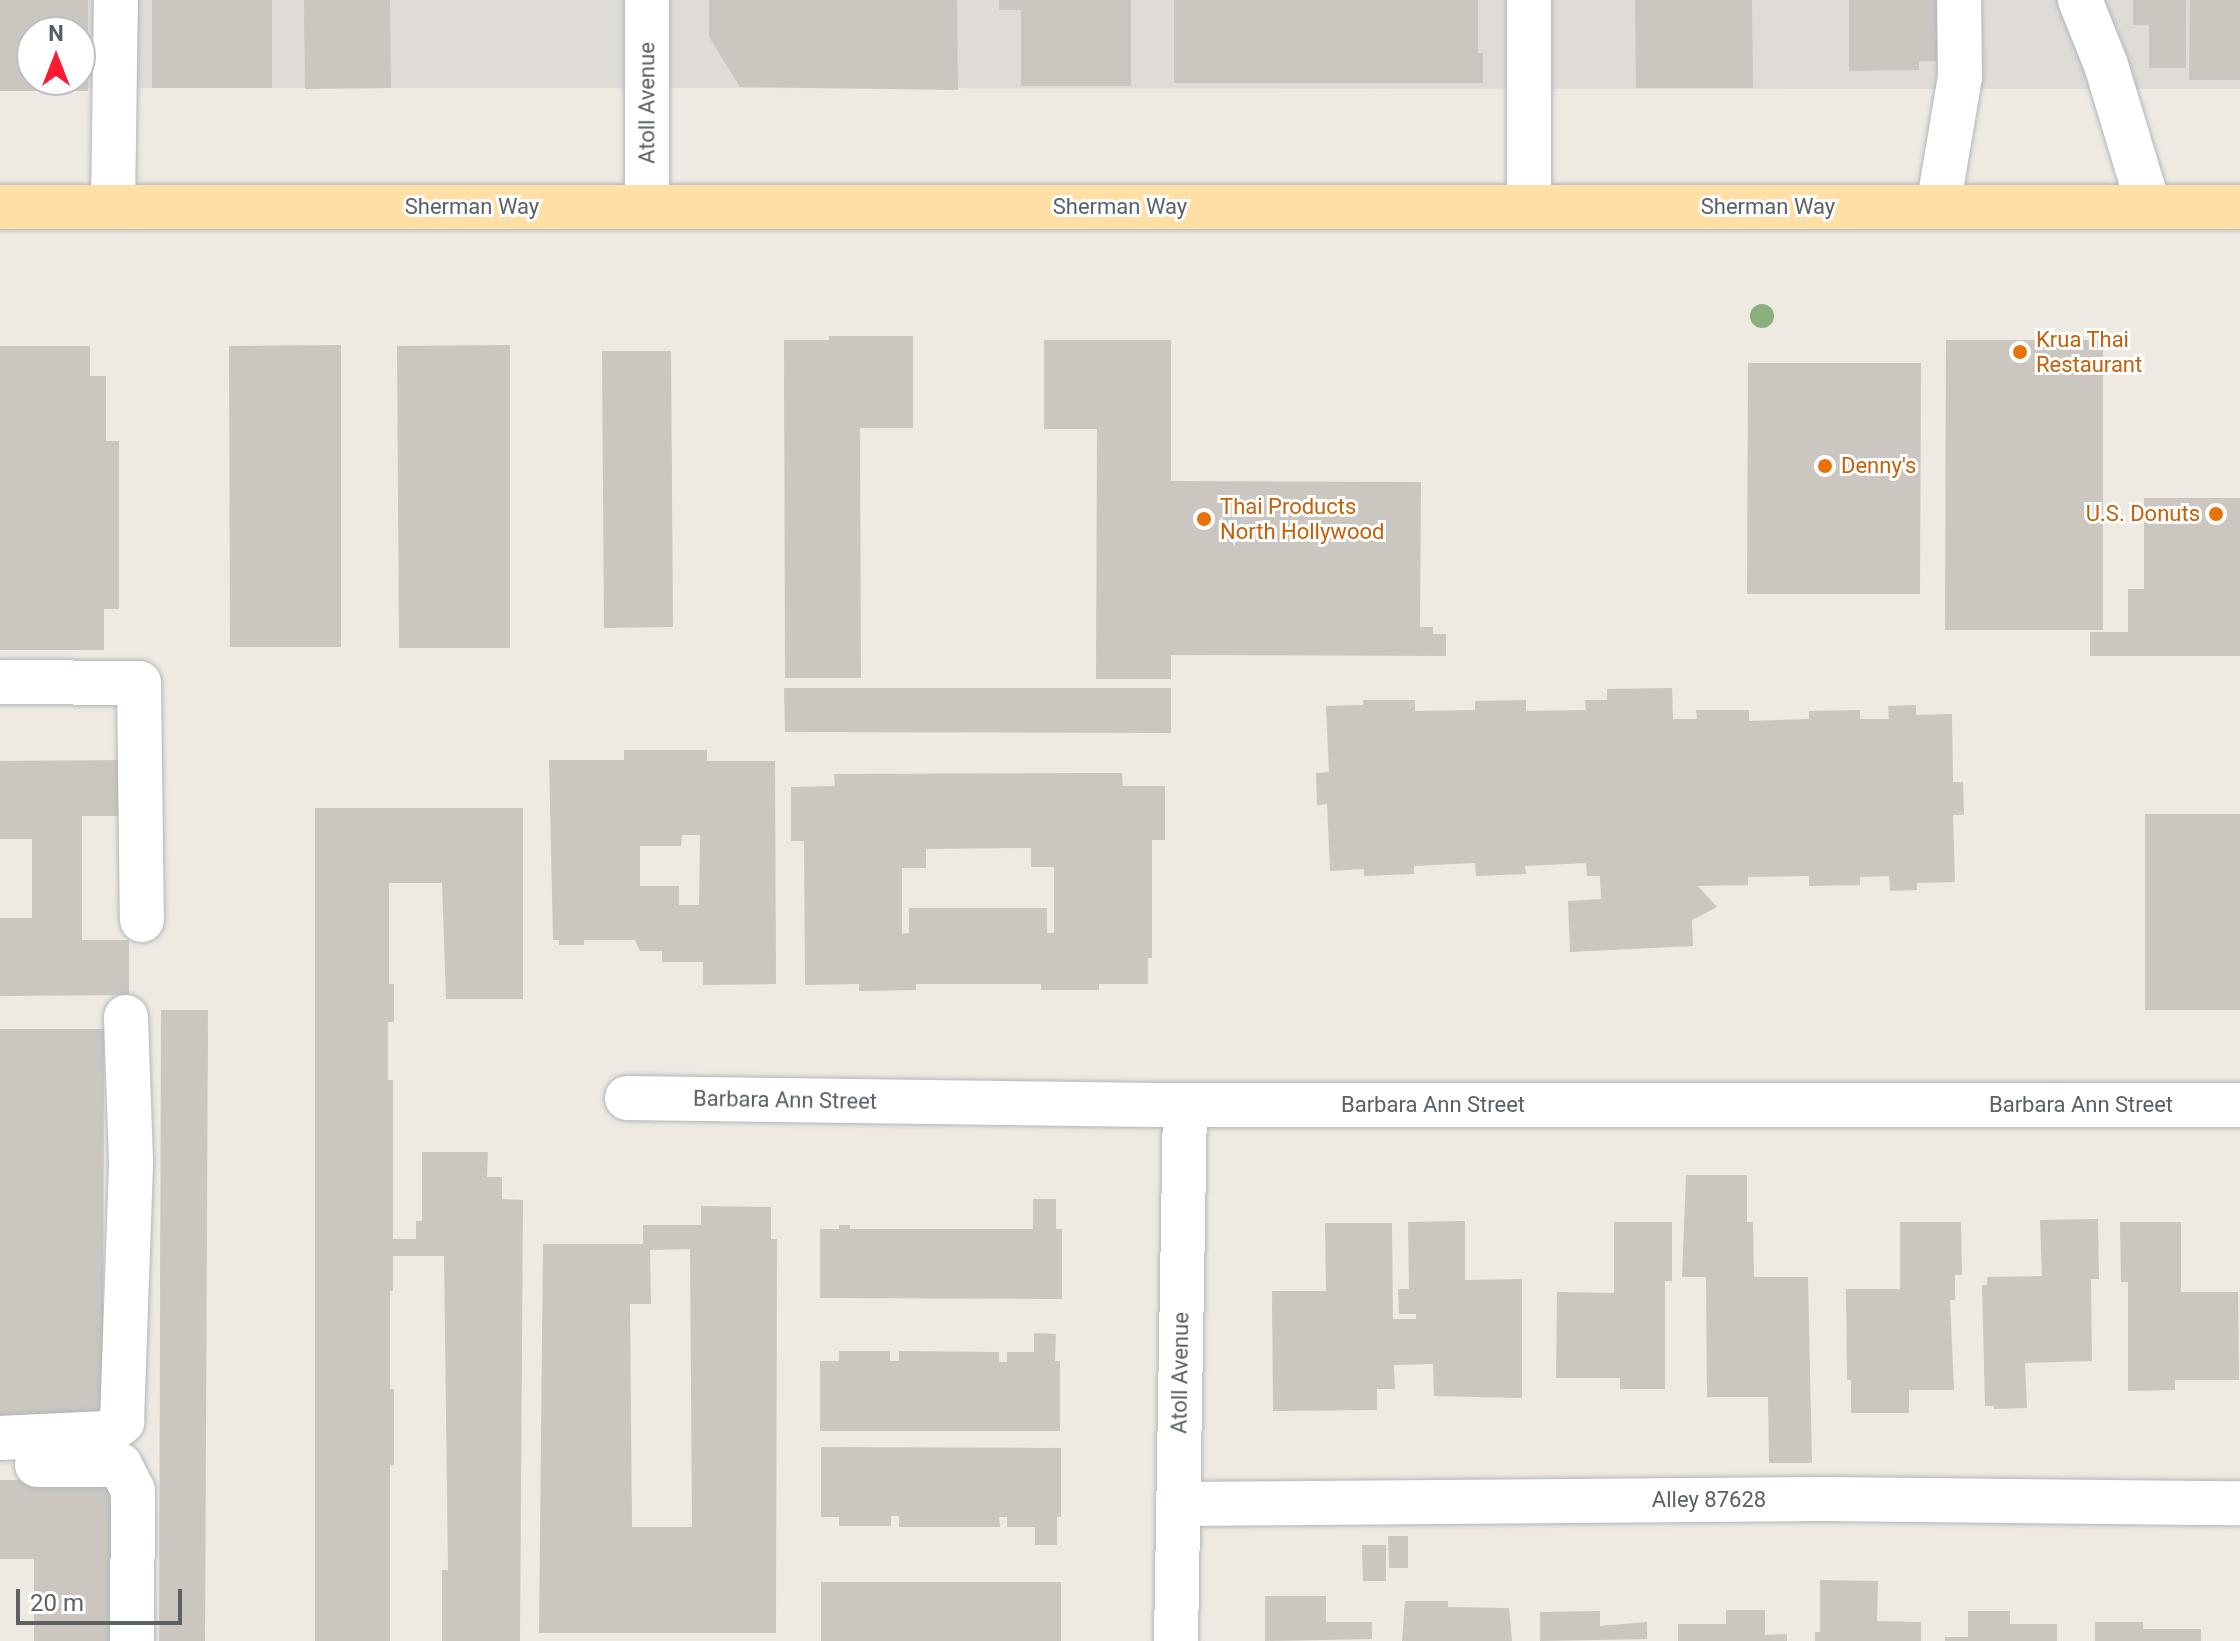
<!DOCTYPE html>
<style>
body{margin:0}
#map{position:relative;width:2240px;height:1641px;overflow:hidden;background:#eee9e1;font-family:Roboto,sans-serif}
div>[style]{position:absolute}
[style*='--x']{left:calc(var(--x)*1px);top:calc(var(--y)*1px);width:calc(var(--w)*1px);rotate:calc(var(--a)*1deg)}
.industrial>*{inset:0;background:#dfdbd6}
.building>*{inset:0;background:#cbc6c0}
.roads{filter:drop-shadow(0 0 2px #b2b6ba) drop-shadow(0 0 2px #b2b6ba)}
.minor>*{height:44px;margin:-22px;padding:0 22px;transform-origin:22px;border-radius:22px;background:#fff}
.major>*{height:44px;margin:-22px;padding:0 22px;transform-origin:22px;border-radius:22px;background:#ffdfa5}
.trees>*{width:24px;height:24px;margin:-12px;border-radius:50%;background:#89b07c}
.dots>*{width:22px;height:22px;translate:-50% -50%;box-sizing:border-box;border:4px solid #fff;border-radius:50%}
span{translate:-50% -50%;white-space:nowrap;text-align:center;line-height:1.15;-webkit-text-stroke:6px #fff;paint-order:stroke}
.street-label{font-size:22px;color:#5a6064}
.food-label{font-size:22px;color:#c56008}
.left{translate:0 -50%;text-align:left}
.right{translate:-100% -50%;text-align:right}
.north{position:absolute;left:16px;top:16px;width:80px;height:80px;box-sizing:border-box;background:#fff;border:2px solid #bdbfc1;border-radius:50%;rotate:0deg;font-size:22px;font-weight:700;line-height:32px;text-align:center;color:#5a6064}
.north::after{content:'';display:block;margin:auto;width:28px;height:36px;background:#fc1934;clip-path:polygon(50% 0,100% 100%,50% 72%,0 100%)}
.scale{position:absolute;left:16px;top:1589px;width:166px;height:36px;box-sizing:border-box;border:4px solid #5a6064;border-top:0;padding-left:10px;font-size:24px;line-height:28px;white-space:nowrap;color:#5a6064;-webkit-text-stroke:6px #fff;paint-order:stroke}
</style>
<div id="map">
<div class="industrial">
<div style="clip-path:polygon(evenodd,0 0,2240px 0,2240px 89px,0 88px,0 0,32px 32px,80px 32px,80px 80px,32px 80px,32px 32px)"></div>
</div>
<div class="building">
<div style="clip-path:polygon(evenodd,0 0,88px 0,88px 91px,0 91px,0 0,32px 32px,80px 32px,80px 80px,32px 80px,32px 32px)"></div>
<div style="clip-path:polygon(152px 0,272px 0,272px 88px,152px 88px)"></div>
<div style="clip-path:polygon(304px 0,390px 0,391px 88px,305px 89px)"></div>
<div style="clip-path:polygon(709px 0,957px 0,958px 90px,740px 87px,709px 37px)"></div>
<div style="clip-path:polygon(999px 0,1131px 0,1131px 86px,1021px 86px,1021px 10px,999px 10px)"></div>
<div style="clip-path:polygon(1174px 0,1478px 0,1478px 53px,1483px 53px,1483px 83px,1174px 83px)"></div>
<div style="clip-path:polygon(1635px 0,1752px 0,1753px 88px,1636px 88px)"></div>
<div style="clip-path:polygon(1849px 0,1939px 0,1939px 61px,1919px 61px,1919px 70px,1849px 71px)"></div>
<div style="clip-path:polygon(2133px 0,2186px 0,2186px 68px,2149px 68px,2149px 25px,2133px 25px)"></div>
<div style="clip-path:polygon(2190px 0,2240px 0,2240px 80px,2189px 80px)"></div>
<div style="clip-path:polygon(829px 336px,913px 336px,913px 428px,860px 428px,861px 678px,785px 678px,784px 340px,829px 340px)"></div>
<div style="clip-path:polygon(1044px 340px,1171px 340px,1171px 481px,1421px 482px,1420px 627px,1433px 627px,1433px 634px,1446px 634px,1446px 656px,1171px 655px,1171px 679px,1096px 679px,1097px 429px,1044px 429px)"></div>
<div style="clip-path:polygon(1946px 340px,2103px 340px,2103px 630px,1945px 630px)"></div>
<div style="clip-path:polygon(341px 345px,341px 647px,230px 647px,229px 346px)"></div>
<div style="clip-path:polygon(510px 345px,510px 648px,399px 648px,397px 346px)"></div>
<div style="clip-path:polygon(0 346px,90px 346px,90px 376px,106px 376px,106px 441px,119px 441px,119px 609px,104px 609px,104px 650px,0 650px)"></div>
<div style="clip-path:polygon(602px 351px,671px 351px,673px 627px,604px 628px)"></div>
<div style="clip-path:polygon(1748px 363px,1921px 363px,1920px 594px,1747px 594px)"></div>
<div style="clip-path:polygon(2144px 498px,2240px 498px,2240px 656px,2090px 656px,2090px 632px,2128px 632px,2128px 589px,2144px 589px)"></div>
<div style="clip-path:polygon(784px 688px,1171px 688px,1171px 733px,785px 732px)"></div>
<div style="clip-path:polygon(1672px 688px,1673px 719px,1697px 719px,1696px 710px,1749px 710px,1749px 721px,1809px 719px,1809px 711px,1860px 710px,1860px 719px,1889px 719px,1888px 706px,1916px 705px,1916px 715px,1952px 714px,1953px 782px,1963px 782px,1964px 815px,1953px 815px,1955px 882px,1917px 883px,1917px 890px,1890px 891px,1889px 876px,1860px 877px,1860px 885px,1809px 886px,1809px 876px,1748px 877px,1748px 885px,1698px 886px,1717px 907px,1692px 920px,1693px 946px,1570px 952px,1568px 901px,1601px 899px,1600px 876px,1587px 876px,1586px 863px,1525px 866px,1526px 874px,1476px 876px,1475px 863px,1414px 866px,1414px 874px,1364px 876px,1364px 869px,1330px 871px,1327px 804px,1317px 805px,1316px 773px,1329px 772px,1326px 706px,1363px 705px,1363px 700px,1415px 700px,1415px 711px,1475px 710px,1475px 701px,1526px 700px,1526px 711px,1586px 710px,1585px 700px,1607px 700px,1607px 689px)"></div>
<div style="clip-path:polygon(evenodd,624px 750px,707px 750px,707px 761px,775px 761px,776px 984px,703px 985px,703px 962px,662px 962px,662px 951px,640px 951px,635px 940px,584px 940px,584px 945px,559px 945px,559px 940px,553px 940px,549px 760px,624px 760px,624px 750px,682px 835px,700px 835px,699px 905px,679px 905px,679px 886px,640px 886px,640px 846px,681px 846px,682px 835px)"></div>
<div style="clip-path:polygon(129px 760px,129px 816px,82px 816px,82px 940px,129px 940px,129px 995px,0 996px,0 918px,32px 918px,32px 839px,0 839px,0 761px)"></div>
<div style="clip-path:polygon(evenodd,1122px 773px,1123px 786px,1165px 786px,1165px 840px,1152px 840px,1152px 958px,1148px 958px,1148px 984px,1099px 984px,1099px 990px,1041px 990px,1041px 984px,916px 984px,916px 990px,859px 991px,859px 984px,805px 985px,804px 841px,791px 841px,791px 787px,835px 786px,834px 774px,1122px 773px,1031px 848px,1031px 867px,1054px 867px,1054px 933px,1047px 933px,1047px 908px,909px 908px,909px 933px,902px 934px,902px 868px,926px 868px,926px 849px,1031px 848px)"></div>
<div style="clip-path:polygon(315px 808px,523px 808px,523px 999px,446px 999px,442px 883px,389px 883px,389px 984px,394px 984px,394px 1022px,388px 1022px,388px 1080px,393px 1080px,393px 1239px,416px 1239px,416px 1221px,422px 1221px,422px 1152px,488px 1152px,487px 1177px,502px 1177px,502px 1199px,523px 1200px,520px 1641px,442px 1641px,442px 1570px,448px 1570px,444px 1256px,393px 1256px,393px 1291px,390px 1291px,390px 1389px,394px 1389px,394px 1465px,390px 1465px,390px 1641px,315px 1641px)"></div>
<div style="clip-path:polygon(2145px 814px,2240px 814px,2240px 1010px,2145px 1010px)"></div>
<div style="clip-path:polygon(161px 1010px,208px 1010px,205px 1641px,159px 1641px)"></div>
<div style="clip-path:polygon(0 1029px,104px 1029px,103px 1432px,0 1432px)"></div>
<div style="clip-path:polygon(1686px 1175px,1747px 1175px,1747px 1222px,1753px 1222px,1754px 1277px,1808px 1277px,1812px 1463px,1769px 1463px,1768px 1397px,1707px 1397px,1706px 1277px,1682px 1277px)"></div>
<div style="clip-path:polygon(1033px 1199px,1056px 1199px,1056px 1229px,1062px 1229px,1062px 1299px,820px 1298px,820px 1229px,839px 1229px,839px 1225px,850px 1225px,850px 1229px,1033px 1229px)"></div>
<div style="clip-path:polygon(evenodd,701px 1206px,771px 1207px,771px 1239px,777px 1239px,776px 1633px,539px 1633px,543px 1244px,643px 1244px,643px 1225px,701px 1225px,701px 1206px,690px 1249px,692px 1527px,632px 1527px,630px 1304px,651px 1304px,650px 1250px,690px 1249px)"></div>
<div style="clip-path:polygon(2098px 1219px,2099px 1279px,2091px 1279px,2092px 1361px,2025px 1363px,2027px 1408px,1994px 1409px,1994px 1406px,1985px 1406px,1982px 1285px,1987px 1285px,1987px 1277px,2042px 1276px,2040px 1220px)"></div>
<div style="clip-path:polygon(1465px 1221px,1465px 1280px,1522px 1279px,1522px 1398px,1434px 1396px,1433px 1364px,1394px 1365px,1395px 1389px,1377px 1389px,1377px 1410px,1273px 1411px,1272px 1291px,1326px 1291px,1325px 1223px,1392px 1223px,1393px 1319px,1416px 1319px,1416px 1314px,1399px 1314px,1398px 1289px,1409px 1289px,1408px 1222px)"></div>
<div style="clip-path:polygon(1614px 1222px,1672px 1222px,1672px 1281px,1665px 1281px,1665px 1389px,1620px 1389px,1620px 1378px,1556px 1378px,1557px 1292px,1614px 1293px)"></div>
<div style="clip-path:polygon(1900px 1222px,1961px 1222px,1962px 1275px,1955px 1275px,1955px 1300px,1950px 1300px,1954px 1390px,1909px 1390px,1909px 1413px,1851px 1413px,1851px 1380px,1847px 1380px,1846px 1289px,1900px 1289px)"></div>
<div style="clip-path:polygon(2120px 1222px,2181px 1222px,2181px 1292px,2238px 1292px,2239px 1380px,2175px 1380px,2175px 1390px,2128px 1391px,2128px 1282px,2121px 1282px)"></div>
<div style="clip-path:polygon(1034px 1333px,1056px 1334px,1055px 1361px,1060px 1361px,1060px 1431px,820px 1431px,820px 1361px,839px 1361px,839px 1351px,890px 1351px,890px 1361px,899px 1361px,899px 1351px,999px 1352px,999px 1362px,1007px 1362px,1007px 1352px,1034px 1352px)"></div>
<div style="clip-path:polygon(821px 1447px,1061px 1448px,1061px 1517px,1057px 1517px,1057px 1545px,1035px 1545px,1035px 1527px,1007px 1527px,1007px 1517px,999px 1517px,1000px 1527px,899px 1527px,899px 1516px,891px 1516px,891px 1526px,839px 1526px,839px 1517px,821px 1517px)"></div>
<div style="clip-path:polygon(0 1480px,114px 1480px,114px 1641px,34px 1641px,34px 1559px,0 1559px)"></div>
<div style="clip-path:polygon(1388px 1536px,1408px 1536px,1408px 1568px,1389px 1568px)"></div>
<div style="clip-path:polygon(1362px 1545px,1386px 1545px,1386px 1581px,1363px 1581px)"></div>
<div style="clip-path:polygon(1820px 1580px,1878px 1581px,1877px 1621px,1921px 1622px,1921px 1641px,1815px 1641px,1815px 1632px,1820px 1632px)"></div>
<div style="clip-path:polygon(821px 1582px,1061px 1582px,1061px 1641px,821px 1641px)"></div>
<div style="clip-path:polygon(1265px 1596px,1326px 1596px,1326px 1622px,1372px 1622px,1372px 1639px,1265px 1641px)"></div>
<div style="clip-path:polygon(1405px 1601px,1448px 1601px,1448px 1607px,1509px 1608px,1512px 1641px,1402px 1641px)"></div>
<div style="clip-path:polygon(1726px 1610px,1765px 1610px,1765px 1635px,1787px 1634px,1787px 1641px,1678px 1641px,1678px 1624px,1726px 1624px)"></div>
<div style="clip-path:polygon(1600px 1611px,1600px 1626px,1647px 1622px,1647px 1639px,1540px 1641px,1540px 1612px)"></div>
<div style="clip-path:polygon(1968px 1611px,2010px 1611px,2010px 1624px,2057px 1624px,2057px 1641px,1945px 1641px,1945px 1637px,1968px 1637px)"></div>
<div style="clip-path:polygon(2095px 1622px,2143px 1622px,2143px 1629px,2201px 1629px,2201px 1641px,2095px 1641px)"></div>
</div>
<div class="roads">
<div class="minor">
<div style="--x:647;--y:0;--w:207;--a:90"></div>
<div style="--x:1529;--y:0;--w:207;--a:90"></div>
<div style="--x:2080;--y:0;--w:70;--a:68.2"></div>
<div style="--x:2106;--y:65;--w:148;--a:73.2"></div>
<div style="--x:113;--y:207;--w:207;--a:-89.2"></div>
<div style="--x:1938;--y:207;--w:132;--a:-80.4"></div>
<div style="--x:1960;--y:77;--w:77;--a:-90.7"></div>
<div style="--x:0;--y:682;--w:139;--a:0.4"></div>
<div style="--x:139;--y:683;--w:237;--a:89.3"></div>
<div style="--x:627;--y:1098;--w:529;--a:0.76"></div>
<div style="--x:1156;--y:1105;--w:1084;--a:0"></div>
<div style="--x:0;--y:1438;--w:107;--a:-2.7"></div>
<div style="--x:107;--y:1433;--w:19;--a:-36"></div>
<div style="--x:122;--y:1422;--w:261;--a:-88"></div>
<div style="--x:131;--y:1161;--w:144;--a:-92"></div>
<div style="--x:37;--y:1465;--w:83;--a:0"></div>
<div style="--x:120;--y:1465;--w:28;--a:63"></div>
<div style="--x:133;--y:1490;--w:151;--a:90.4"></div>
<div style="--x:1178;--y:1504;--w:646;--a:-0.44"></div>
<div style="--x:1824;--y:1499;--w:416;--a:0.6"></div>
<div style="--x:1176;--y:1641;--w:536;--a:-89.04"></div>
</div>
<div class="major">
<div style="--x:0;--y:207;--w:2240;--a:0"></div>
</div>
</div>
<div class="trees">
<div style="left:1762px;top:316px"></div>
</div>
<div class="dots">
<div style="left:2020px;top:352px;background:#e8710a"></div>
<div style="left:1825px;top:466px;background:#e8710a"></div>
<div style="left:2216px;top:514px;background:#e8710a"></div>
<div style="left:1204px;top:519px;background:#e8710a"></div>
</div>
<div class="street-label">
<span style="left:647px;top:103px;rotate:-90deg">Atoll Avenue</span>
<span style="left:472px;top:207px">Sherman Way</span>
<span style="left:1120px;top:207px">Sherman Way</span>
<span style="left:1768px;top:207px">Sherman Way</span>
<span style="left:785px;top:1100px;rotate:1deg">Barbara Ann Street</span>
<span style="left:1433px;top:1105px">Barbara Ann Street</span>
<span style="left:2081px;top:1105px">Barbara Ann Street</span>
<span style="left:1180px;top:1373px;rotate:-89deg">Atoll Avenue</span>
<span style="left:1709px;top:1500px">Alley 87628</span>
</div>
<div class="food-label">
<span class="left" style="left:2036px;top:352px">Krua Thai<br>Restaurant</span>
<span class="left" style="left:1841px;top:466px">Denny's</span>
<span class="left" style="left:1220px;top:519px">Thai Products<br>North Hollywood</span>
<span class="right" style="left:2200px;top:514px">U.S. Donuts</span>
</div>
<div class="north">N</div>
<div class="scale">20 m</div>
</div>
